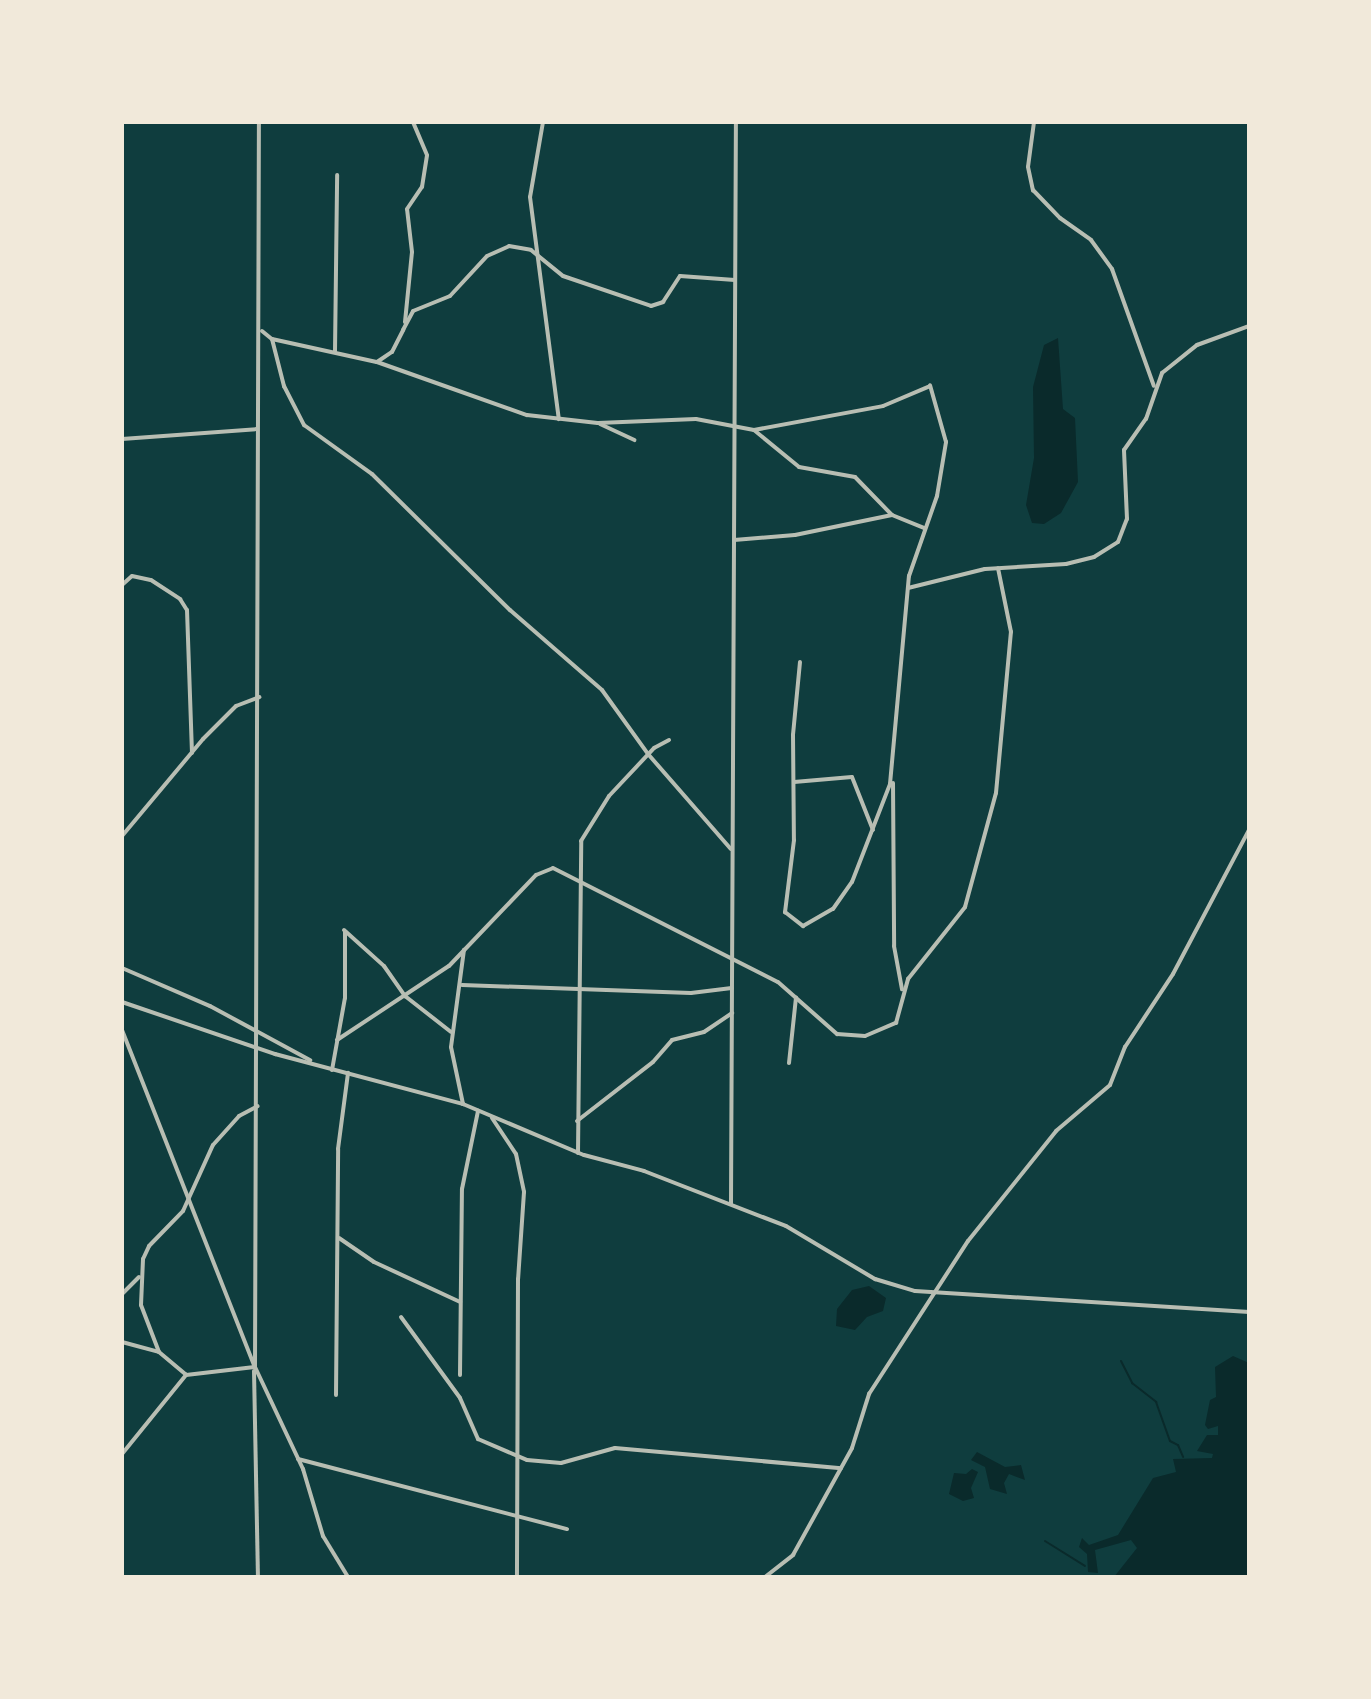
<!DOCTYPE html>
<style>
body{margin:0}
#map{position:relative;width:1371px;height:1699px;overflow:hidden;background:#0f3d3e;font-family:"Space Grotesk",sans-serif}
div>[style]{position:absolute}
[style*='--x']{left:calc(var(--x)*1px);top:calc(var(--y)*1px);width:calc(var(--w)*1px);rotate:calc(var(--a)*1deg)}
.water>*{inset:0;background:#0a2a2b}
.stream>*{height:2px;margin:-1px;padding:0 1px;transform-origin:1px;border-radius:1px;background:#0a2a2b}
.minor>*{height:4px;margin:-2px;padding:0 2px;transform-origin:2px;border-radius:2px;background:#b8beb3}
span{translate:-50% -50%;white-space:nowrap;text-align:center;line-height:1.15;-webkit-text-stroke:8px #f1e9da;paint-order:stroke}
.frame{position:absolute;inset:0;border:124px solid #f1e9da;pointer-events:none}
</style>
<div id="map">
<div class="water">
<div style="clip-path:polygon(1058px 338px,1063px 409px,1075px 418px,1078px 482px,1061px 513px,1044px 524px,1032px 523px,1026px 505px,1034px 458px,1033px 387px,1044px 345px)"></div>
<div style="clip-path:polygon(869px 1286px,886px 1298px,883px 1311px,867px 1317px,855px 1330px,836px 1326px,837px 1309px,852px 1290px)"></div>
<div style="clip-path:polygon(1233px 1356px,1249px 1363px,1249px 1577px,1114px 1577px,1137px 1548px,1131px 1540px,1095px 1550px,1098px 1573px,1088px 1572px,1087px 1554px,1079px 1547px,1082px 1538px,1089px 1545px,1118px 1535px,1153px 1478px,1176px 1472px,1173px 1459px,1212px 1458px,1213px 1454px,1197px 1451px,1207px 1435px,1218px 1435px,1218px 1426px,1208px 1429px,1205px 1425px,1210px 1400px,1216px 1397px,1215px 1367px)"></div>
<div style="clip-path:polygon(977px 1452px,1005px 1467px,1021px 1465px,1025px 1480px,1009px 1474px,1004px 1483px,1007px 1494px,990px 1489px,985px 1467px,971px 1460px)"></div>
<div style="clip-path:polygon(972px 1469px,978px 1472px,971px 1488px,974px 1498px,963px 1501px,949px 1494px,954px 1473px,966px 1474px)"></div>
</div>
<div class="stream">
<div style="--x:1121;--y:1361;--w:25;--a:63"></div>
<div style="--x:1132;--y:1383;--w:31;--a:38"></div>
<div style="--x:1156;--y:1402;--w:41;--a:70.3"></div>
<div style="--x:1170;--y:1441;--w:9;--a:27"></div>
<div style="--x:1178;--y:1445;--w:13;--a:67"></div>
<div style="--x:1045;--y:1541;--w:47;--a:32"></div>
</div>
<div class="minor">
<div style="--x:543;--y:122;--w:76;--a:99.8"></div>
<div style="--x:530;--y:197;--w:224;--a:82.6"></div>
<div style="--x:1034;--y:122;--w:45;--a:97.6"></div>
<div style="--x:1028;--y:167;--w:24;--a:78"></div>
<div style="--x:1033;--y:190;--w:39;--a:46"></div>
<div style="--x:1060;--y:218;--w:38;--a:35"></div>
<div style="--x:1091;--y:240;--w:36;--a:54"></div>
<div style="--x:1112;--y:269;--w:124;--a:70.3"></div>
<div style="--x:405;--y:322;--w:70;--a:-84.3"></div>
<div style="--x:412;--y:252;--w:43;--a:-96.6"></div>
<div style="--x:407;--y:209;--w:27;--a:-56"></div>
<div style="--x:422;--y:187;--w:32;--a:-81"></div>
<div style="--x:427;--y:155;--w:36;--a:-113"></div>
<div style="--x:403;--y:330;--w:21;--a:-62"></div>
<div style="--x:413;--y:311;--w:40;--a:-22"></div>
<div style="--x:450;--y:296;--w:54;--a:-47.2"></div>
<div style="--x:487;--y:256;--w:24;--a:-24"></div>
<div style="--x:509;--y:246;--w:22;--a:10"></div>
<div style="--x:531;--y:250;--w:41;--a:39.1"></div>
<div style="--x:563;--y:276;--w:93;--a:18.8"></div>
<div style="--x:651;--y:306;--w:13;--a:-18"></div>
<div style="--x:663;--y:302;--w:31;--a:-57"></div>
<div style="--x:680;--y:276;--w:55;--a:4.2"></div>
<div style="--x:262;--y:331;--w:13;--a:39"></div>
<div style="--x:272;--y:339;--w:107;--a:12.4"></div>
<div style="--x:377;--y:362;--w:18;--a:-34"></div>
<div style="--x:392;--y:352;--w:25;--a:-63"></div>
<div style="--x:272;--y:339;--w:49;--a:75.7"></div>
<div style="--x:284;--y:386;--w:44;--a:62.9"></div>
<div style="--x:304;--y:425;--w:84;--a:35.8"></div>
<div style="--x:372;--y:474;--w:194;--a:44.6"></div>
<div style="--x:510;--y:610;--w:122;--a:41"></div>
<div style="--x:602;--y:690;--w:79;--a:54.3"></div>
<div style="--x:648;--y:754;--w:126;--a:48.9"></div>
<div style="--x:335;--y:351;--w:176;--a:-89.3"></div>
<div style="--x:377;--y:362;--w:159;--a:19.5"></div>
<div style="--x:527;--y:415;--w:71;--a:6.4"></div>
<div style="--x:598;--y:423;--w:98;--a:-2.3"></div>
<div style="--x:696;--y:419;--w:59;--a:10.7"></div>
<div style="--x:754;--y:430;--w:131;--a:-10.5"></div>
<div style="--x:883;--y:406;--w:49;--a:-22.9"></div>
<div style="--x:600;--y:424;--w:38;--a:25"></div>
<div style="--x:754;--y:430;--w:58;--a:39.4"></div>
<div style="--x:799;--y:467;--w:57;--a:10.1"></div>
<div style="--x:855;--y:477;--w:53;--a:45.8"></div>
<div style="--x:892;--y:515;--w:35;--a:22"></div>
<div style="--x:122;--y:439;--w:135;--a:-4.2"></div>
<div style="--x:734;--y:540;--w:61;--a:-4.7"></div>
<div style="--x:795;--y:535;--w:99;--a:-11.7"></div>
<div style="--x:122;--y:585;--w:13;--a:-42"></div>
<div style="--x:132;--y:576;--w:19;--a:12"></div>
<div style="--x:151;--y:580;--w:35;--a:33"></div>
<div style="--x:180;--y:599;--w:13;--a:58"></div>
<div style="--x:187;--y:610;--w:143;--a:88"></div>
<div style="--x:908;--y:588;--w:79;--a:-13.9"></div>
<div style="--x:985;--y:569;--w:81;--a:-3.5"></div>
<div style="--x:1066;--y:564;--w:29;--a:-14"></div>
<div style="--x:1094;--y:557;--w:28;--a:-32"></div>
<div style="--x:1118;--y:542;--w:25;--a:-69"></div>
<div style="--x:1127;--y:519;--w:69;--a:-92.5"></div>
<div style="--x:1124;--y:450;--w:38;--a:-55"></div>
<div style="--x:1146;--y:419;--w:49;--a:-70.8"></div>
<div style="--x:1162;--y:373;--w:45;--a:-38.7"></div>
<div style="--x:1197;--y:345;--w:55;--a:-20.1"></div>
<div style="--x:800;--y:662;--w:73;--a:95.5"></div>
<div style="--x:793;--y:735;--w:105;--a:89.5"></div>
<div style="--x:794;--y:840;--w:73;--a:97.1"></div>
<div style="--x:785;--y:912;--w:23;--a:38"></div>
<div style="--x:803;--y:926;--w:34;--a:-30"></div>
<div style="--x:833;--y:909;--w:33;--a:-55"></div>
<div style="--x:852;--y:882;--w:105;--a:-68.8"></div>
<div style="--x:890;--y:784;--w:209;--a:-84.8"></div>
<div style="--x:909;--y:576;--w:85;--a:-70.7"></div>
<div style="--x:937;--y:496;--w:55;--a:-80.5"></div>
<div style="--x:946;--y:442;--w:59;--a:-105.7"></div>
<div style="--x:794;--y:782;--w:58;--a:-4.9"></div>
<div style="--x:852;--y:777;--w:57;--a:68.4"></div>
<div style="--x:893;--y:783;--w:163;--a:89.6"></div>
<div style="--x:894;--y:946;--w:44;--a:79.5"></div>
<div style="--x:122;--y:836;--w:126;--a:-50.1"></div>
<div style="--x:203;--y:739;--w:47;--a:-45"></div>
<div style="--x:236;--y:706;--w:25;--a:-21"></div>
<div style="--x:344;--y:930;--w:54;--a:42"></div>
<div style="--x:384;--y:966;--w:37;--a:55"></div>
<div style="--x:405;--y:996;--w:58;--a:38"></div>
<div style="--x:122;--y:968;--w:96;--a:23.4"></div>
<div style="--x:210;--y:1006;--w:114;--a:28.4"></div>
<div style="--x:462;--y:985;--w:229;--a:2"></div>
<div style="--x:691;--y:993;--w:41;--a:-7"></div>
<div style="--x:122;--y:1002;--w:162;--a:18.8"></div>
<div style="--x:275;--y:1054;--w:195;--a:14.9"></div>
<div style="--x:463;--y:1104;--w:131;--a:22.9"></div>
<div style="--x:584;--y:1155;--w:62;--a:14.9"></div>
<div style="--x:644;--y:1171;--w:152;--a:21.2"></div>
<div style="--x:786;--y:1226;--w:104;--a:30.8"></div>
<div style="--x:875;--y:1279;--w:42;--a:16.7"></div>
<div style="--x:915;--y:1291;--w:335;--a:3.6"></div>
<div style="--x:122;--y:1030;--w:362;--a:68.5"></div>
<div style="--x:255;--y:1367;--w:113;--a:64.8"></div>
<div style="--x:303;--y:1469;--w:70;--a:73.4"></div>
<div style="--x:323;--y:1536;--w:48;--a:58.6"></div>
<div style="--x:337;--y:1040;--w:134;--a:-33.5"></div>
<div style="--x:449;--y:966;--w:126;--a:-46.3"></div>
<div style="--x:536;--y:875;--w:18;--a:-22"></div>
<div style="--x:553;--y:868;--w:252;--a:26.9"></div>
<div style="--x:778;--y:982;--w:79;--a:41.4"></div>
<div style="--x:837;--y:1034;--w:28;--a:4"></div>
<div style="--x:865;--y:1036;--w:34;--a:-23"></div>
<div style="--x:896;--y:1023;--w:46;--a:-74.7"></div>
<div style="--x:908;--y:979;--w:92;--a:-51.6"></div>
<div style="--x:965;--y:907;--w:118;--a:-74.8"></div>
<div style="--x:996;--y:793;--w:162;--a:-84.7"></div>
<div style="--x:1011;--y:632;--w:65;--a:-101.5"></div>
<div style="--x:789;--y:1063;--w:66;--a:-83.9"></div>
<div style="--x:332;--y:1070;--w:73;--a:-79.8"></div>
<div style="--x:345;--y:998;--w:66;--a:-90"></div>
<div style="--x:463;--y:1104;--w:58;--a:-101.9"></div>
<div style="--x:451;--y:1047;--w:98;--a:-82.4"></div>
<div style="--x:492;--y:1118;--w:43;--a:56.3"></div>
<div style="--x:516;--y:1154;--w:39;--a:78"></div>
<div style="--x:524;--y:1192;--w:87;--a:93.9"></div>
<div style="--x:518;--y:1279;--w:298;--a:90.2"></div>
<div style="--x:577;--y:1121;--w:96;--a:-37.8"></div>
<div style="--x:653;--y:1062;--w:29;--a:-49"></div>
<div style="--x:672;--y:1040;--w:33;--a:-14"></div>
<div style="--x:704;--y:1032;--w:34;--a:-34"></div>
<div style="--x:578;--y:1153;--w:312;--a:-89.4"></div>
<div style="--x:581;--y:841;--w:53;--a:-58.1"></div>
<div style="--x:609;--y:796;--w:66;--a:-46.8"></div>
<div style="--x:654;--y:748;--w:17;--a:-28"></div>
<div style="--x:731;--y:1204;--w:1082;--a:-89.74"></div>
<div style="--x:339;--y:1238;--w:42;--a:34.4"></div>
<div style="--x:374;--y:1262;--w:95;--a:24.9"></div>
<div style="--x:122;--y:1294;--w:24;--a:-45"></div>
<div style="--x:401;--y:1317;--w:100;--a:53.9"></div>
<div style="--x:460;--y:1398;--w:45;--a:66.3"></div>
<div style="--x:478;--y:1439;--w:53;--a:23.2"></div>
<div style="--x:527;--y:1460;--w:34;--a:5"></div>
<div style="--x:561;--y:1463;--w:56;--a:-15.5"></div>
<div style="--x:615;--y:1448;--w:227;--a:5.1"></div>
<div style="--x:122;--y:1342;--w:38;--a:15"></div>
<div style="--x:159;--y:1352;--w:35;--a:40"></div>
<div style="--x:159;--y:1352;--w:50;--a:-111"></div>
<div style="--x:141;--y:1305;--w:46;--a:-87.5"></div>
<div style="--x:143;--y:1259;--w:14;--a:-65"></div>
<div style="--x:149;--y:1246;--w:49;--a:-45.8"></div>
<div style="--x:183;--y:1211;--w:72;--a:-65.6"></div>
<div style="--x:213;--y:1145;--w:39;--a:-48"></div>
<div style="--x:239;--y:1116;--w:21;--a:-28"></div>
<div style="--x:254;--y:1371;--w:206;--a:88.9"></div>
<div style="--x:460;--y:1375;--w:186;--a:-89.4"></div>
<div style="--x:462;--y:1189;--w:80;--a:-78.4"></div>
<div style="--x:336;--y:1395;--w:246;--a:-89.5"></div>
<div style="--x:338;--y:1149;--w:77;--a:-82.5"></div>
<div style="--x:122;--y:1454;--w:102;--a:-51"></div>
<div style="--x:186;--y:1375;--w:69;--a:-6.6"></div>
<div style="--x:255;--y:1367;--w:1245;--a:-89.82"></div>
<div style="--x:298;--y:1459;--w:278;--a:14.6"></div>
<div style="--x:122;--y:1521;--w:23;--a:90"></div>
<div style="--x:765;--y:1577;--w:36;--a:-38"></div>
<div style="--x:793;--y:1555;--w:122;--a:-61.1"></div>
<div style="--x:852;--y:1448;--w:57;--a:-72.5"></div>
<div style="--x:869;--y:1394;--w:182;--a:-57.1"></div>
<div style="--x:968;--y:1241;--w:141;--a:-51.3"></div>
<div style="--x:1056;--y:1131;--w:71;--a:-40.4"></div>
<div style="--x:1110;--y:1085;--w:41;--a:-68.5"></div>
<div style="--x:1125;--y:1047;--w:87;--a:-56.7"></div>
<div style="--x:1173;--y:974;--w:163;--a:-62.2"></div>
</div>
<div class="frame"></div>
</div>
